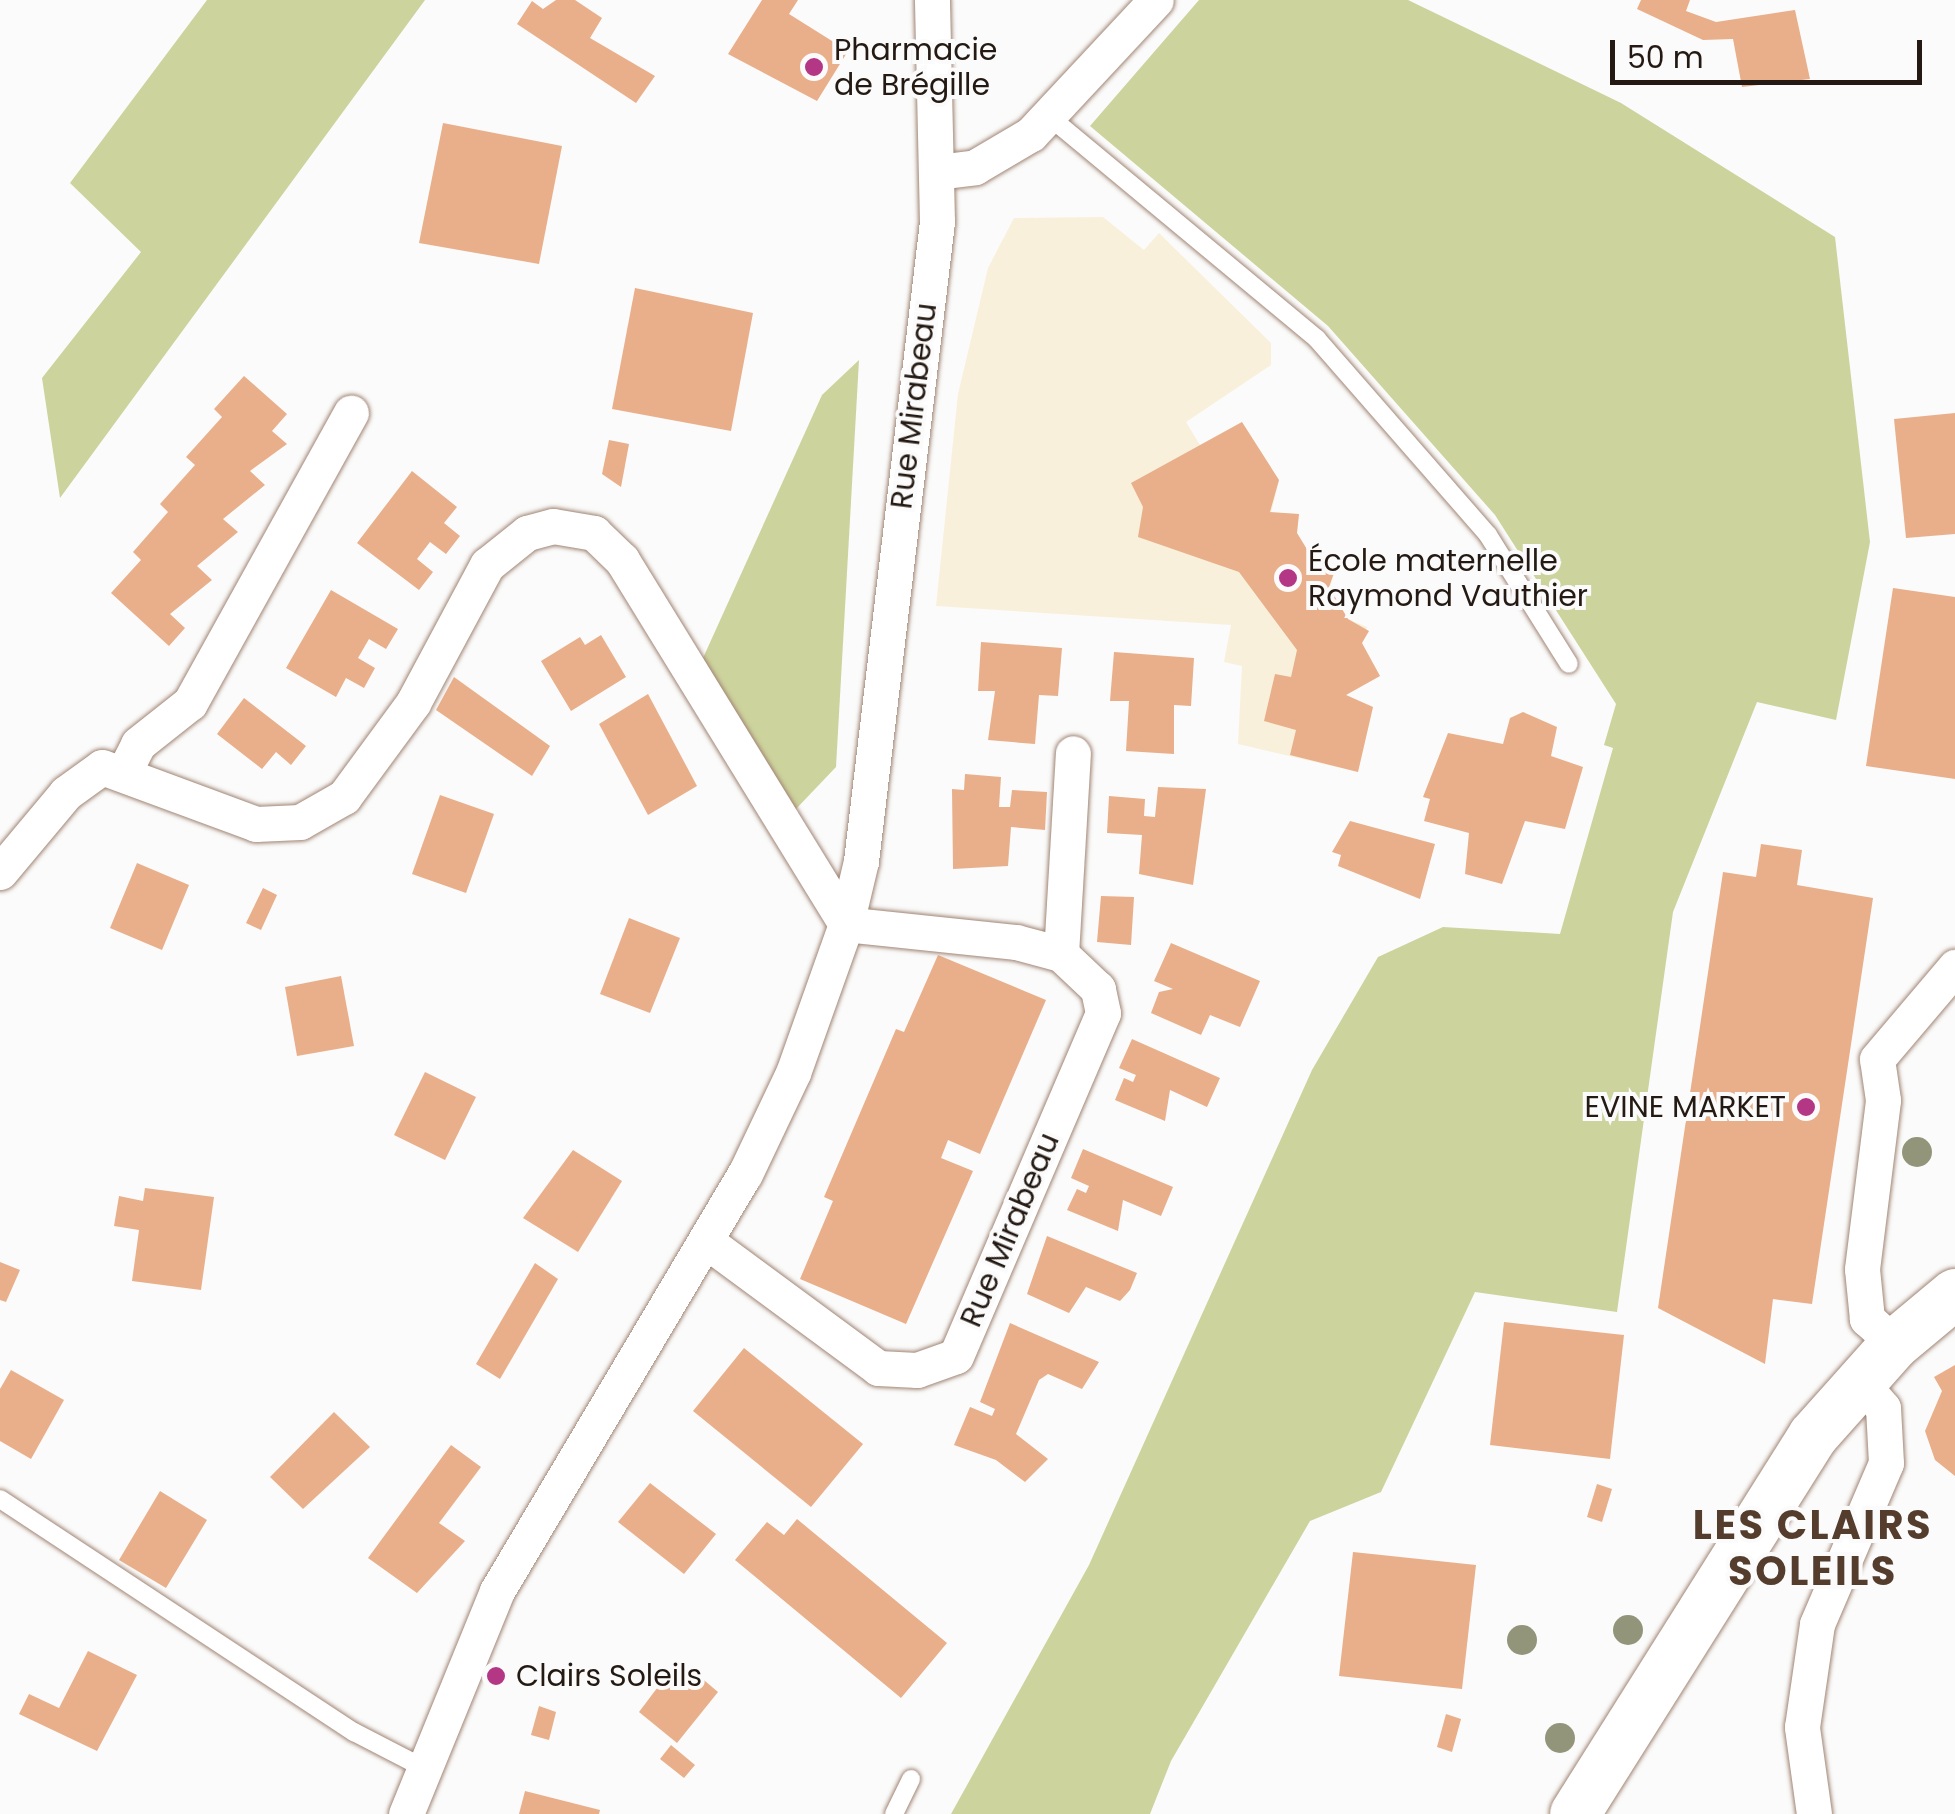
<!DOCTYPE html>
<meta charset="utf-8">
<style>
body{margin:0}
#map{position:relative;width:1955px;height:1814px;overflow:hidden;background:#fbfbfb;font-family:Poppins,sans-serif}
div>[style]{position:absolute}
[style*='--x']{left:calc(var(--x)*1px);top:calc(var(--y)*1px);width:calc(var(--w)*1px);rotate:calc(var(--a)*1deg)}
.education>*{inset:0;background:#f9f0db}
.green>*{inset:0;background:#cdd39d}
.building>*{inset:0;background:#e8af8a}
.roads{filter:drop-shadow(0 0 2px #a18574) drop-shadow(0 0 2px #a18574)}
.lane>*{height:18px;margin:-9px;padding:0 9px;transform-origin:9px;border-radius:9px;background:#fff}
.street>*{height:35px;margin:-17.5px;padding:0 17.5px;transform-origin:17.5px;border-radius:17.5px;background:#fff}
.secondary>*{height:50px;margin:-25px;padding:0 25px;transform-origin:25px;border-radius:25px;background:#fff}
.trees>*{width:30px;height:30px;margin:-15px;border-radius:50%;background:#93957a}
.dots>*{width:28px;height:28px;translate:-50% -50%;box-sizing:border-box;border:5px solid #fbfbfb;border-radius:50%}
span{translate:-50% -50%;white-space:nowrap;text-align:center;line-height:1.15;-webkit-text-stroke:8px #fbfbfb;paint-order:stroke}
.poi-label{font-size:30px;color:#241a13}
.left{translate:0 -50%;text-align:left}
.right{translate:-100% -50%;text-align:right}
.street-label{font-size:30px;color:#241a13}
.district-label{font-size:40px;color:#553d2d;font-weight:700;letter-spacing:2.5px}
.scale{position:absolute;left:1610px;top:40px;width:312px;height:45px;box-sizing:border-box;border:5px solid #241a13;border-top:0;padding-left:12px;font-size:30px;line-height:35px;white-space:nowrap;color:#241a13;-webkit-text-stroke:8px #fbfbfb;paint-order:stroke}
</style>
<div id="map">
<div class="education">
<div style="clip-path:polygon(1103px 217px,1144px 250px,1159px 233px,1271px 343px,1271px 365px,1186px 422px,1200px 445px,1242px 422px,1279px 480px,1271px 513px,1299px 514px,1297px 533px,1316px 564px,1334px 573px,1330px 588px,1347px 619px,1367px 627px,1362px 644px,1380px 676px,1346px 695px,1373px 707px,1358px 772px,1238px 744px,1242px 666px,1224px 662px,1231px 625px,936px 606px,958px 394px,988px 268px,1014px 218px)"></div>
</div>
<div class="green">
<div style="clip-path:polygon(207px 0,425px 0,60px 498px,42px 378px,141px 252px,70px 183px)"></div>
<div style="clip-path:polygon(1199px 0,1408px 0,1621px 103px,1835px 237px,1870px 542px,1836px 720px,1757px 702px,1673px 912px,1617px 1312px,1475px 1292px,1381px 1492px,1310px 1521px,1171px 1761px,1150px 1814px,951px 1814px,1089px 1565px,1312px 1070px,1378px 957px,1443px 927px,1560px 934px,1613px 748px,1604px 745px,1616px 704px,1495px 515px,1328px 326px,1090px 126px)"></div>
<div style="clip-path:polygon(859px 360px,836px 767px,795px 810px,703px 658px,822px 395px)"></div>
</div>
<div class="building">
<div style="clip-path:polygon(556px 0,575px 0,602px 18px,590px 38px,655px 76px,636px 103px,517px 24px,532px 1px,543px 9px)"></div>
<div style="clip-path:polygon(762px 0,798px 0,789px 14px,848px 51px,817px 101px,728px 54px)"></div>
<div style="clip-path:polygon(1641px 0,1690px 0,1686px 11px,1716px 22px,1795px 10px,1810px 79px,1742px 87px,1733px 39px,1703px 40px,1637px 9px)"></div>
<div style="clip-path:polygon(443px 123px,562px 146px,539px 264px,419px 243px)"></div>
<div style="clip-path:polygon(635px 288px,753px 313px,731px 431px,612px 409px)"></div>
<div style="clip-path:polygon(244px 376px,287px 414px,272px 431px,287px 444px,250px 471px,265px 485px,223px 519px,238px 532px,197px 566px,212px 580px,170px 614px,185px 628px,169px 646px,111px 593px,141px 560px,133px 552px,168px 512px,160px 504px,195px 465px,186px 457px,222px 417px,214px 409px)"></div>
<div style="clip-path:polygon(1955px 413px,1955px 534px,1906px 538px,1894px 419px)"></div>
<div style="clip-path:polygon(1242px 422px,1279px 480px,1270px 512px,1299px 514px,1297px 533px,1316px 564px,1334px 573px,1329px 587px,1348px 619px,1369px 631px,1362px 643px,1380px 676px,1346px 695px,1373px 707px,1358px 772px,1290px 755px,1296px 730px,1264px 721px,1275px 674px,1291px 677px,1297px 650px,1239px 572px,1138px 537px,1143px 507px,1131px 483px)"></div>
<div style="clip-path:polygon(609px 440px,629px 444px,621px 487px,602px 474px)"></div>
<div style="clip-path:polygon(412px 471px,457px 507px,444px 523px,460px 536px,446px 554px,430px 542px,417px 559px,433px 572px,419px 590px,357px 543px)"></div>
<div style="clip-path:polygon(1893px 588px,1955px 597px,1955px 779px,1866px 766px)"></div>
<div style="clip-path:polygon(331px 590px,398px 629px,386px 649px,369px 639px,358px 658px,375px 668px,364px 688px,346px 678px,336px 697px,286px 668px)"></div>
<div style="clip-path:polygon(601px 635px,626px 677px,571px 711px,541px 661px,580px 637px,585px 645px)"></div>
<div style="clip-path:polygon(981px 642px,1062px 648px,1058px 696px,1039px 695px,1035px 744px,988px 740px,995px 691px,978px 691px)"></div>
<div style="clip-path:polygon(1114px 652px,1194px 658px,1191px 706px,1174px 705px,1174px 754px,1126px 751px,1129px 701px,1110px 701px)"></div>
<div style="clip-path:polygon(454px 677px,550px 746px,532px 776px,436px 710px)"></div>
<div style="clip-path:polygon(648px 694px,697px 786px,648px 815px,599px 724px)"></div>
<div style="clip-path:polygon(244px 698px,306px 746px,291px 765px,276px 752px,262px 769px,217px 734px)"></div>
<div style="clip-path:polygon(1523px 712px,1557px 727px,1551px 756px,1583px 767px,1565px 829px,1525px 821px,1502px 884px,1465px 874px,1469px 833px,1424px 821px,1430px 799px,1423px 797px,1448px 733px,1503px 744px,1510px 718px)"></div>
<div style="clip-path:polygon(965px 774px,1001px 777px,999px 807px,1010px 807px,1012px 790px,1047px 792px,1045px 830px,1011px 827px,1008px 866px,953px 869px,952px 789px,964px 790px)"></div>
<div style="clip-path:polygon(1158px 787px,1206px 789px,1193px 885px,1139px 874px,1142px 835px,1107px 833px,1109px 796px,1145px 799px,1144px 816px,1155px 817px)"></div>
<div style="clip-path:polygon(440px 795px,494px 814px,466px 893px,412px 874px)"></div>
<div style="clip-path:polygon(1350px 821px,1435px 844px,1420px 899px,1338px 866px,1341px 855px,1332px 852px)"></div>
<div style="clip-path:polygon(1761px 844px,1802px 850px,1797px 885px,1873px 898px,1812px 1304px,1773px 1299px,1765px 1364px,1658px 1308px,1723px 872px,1756px 877px)"></div>
<div style="clip-path:polygon(137px 863px,189px 885px,162px 950px,110px 928px)"></div>
<div style="clip-path:polygon(263px 888px,277px 895px,261px 930px,246px 923px)"></div>
<div style="clip-path:polygon(1101px 896px,1134px 897px,1131px 945px,1097px 942px)"></div>
<div style="clip-path:polygon(629px 918px,680px 938px,650px 1013px,600px 994px)"></div>
<div style="clip-path:polygon(1171px 943px,1260px 981px,1240px 1027px,1210px 1015px,1201px 1035px,1151px 1013px,1159px 992px,1173px 989px,1154px 981px)"></div>
<div style="clip-path:polygon(938px 955px,1046px 1000px,980px 1154px,948px 1140px,941px 1158px,973px 1171px,906px 1324px,800px 1279px,833px 1201px,824px 1197px,896px 1029px,904px 1032px)"></div>
<div style="clip-path:polygon(341px 976px,354px 1046px,297px 1056px,285px 987px)"></div>
<div style="clip-path:polygon(1132px 1039px,1220px 1078px,1207px 1107px,1170px 1090px,1165px 1121px,1115px 1100px,1124px 1078px,1133px 1082px,1136px 1075px,1119px 1068px)"></div>
<div style="clip-path:polygon(425px 1072px,476px 1097px,445px 1160px,394px 1135px)"></div>
<div style="clip-path:polygon(1083px 1149px,1173px 1187px,1161px 1216px,1123px 1200px,1118px 1231px,1067px 1210px,1077px 1189px,1086px 1193px,1089px 1186px,1071px 1178px)"></div>
<div style="clip-path:polygon(573px 1150px,622px 1181px,578px 1252px,523px 1218px)"></div>
<div style="clip-path:polygon(145px 1188px,214px 1197px,201px 1290px,132px 1281px,139px 1230px,114px 1226px,119px 1196px,143px 1201px)"></div>
<div style="clip-path:polygon(1047px 1236px,1137px 1273px,1130px 1290px,1120px 1301px,1086px 1287px,1069px 1313px,1027px 1294px)"></div>
<div style="clip-path:polygon(0 1262px,20px 1270px,6px 1302px,0 1300px)"></div>
<div style="clip-path:polygon(535px 1263px,558px 1279px,500px 1379px,476px 1364px)"></div>
<div style="clip-path:polygon(1504px 1322px,1624px 1335px,1610px 1459px,1490px 1445px)"></div>
<div style="clip-path:polygon(1010px 1323px,1099px 1362px,1082px 1389px,1048px 1374px,1039px 1380px,1016px 1434px,1048px 1459px,1025px 1482px,996px 1460px,954px 1445px,970px 1407px,992px 1416px,995px 1409px,980px 1402px)"></div>
<div style="clip-path:polygon(744px 1348px,863px 1444px,811px 1507px,693px 1411px)"></div>
<div style="clip-path:polygon(1955px 1365px,1955px 1476px,1935px 1460px,1925px 1431px,1942px 1391px,1934px 1377px)"></div>
<div style="clip-path:polygon(11px 1370px,64px 1400px,31px 1459px,0 1441px,0 1389px)"></div>
<div style="clip-path:polygon(334px 1412px,370px 1447px,303px 1509px,270px 1477px)"></div>
<div style="clip-path:polygon(451px 1445px,481px 1467px,439px 1523px,465px 1541px,417px 1593px,368px 1558px)"></div>
<div style="clip-path:polygon(650px 1483px,716px 1534px,684px 1574px,618px 1522px)"></div>
<div style="clip-path:polygon(1597px 1484px,1612px 1489px,1602px 1522px,1587px 1517px)"></div>
<div style="clip-path:polygon(160px 1491px,207px 1520px,166px 1588px,119px 1560px)"></div>
<div style="clip-path:polygon(797px 1519px,947px 1643px,901px 1698px,735px 1560px,767px 1522px,784px 1535px)"></div>
<div style="clip-path:polygon(1353px 1552px,1476px 1565px,1462px 1689px,1339px 1676px)"></div>
<div style="clip-path:polygon(88px 1651px,137px 1675px,97px 1751px,19px 1714px,29px 1694px,59px 1708px)"></div>
<div style="clip-path:polygon(679px 1659px,718px 1692px,677px 1743px,639px 1712px)"></div>
<div style="clip-path:polygon(539px 1706px,556px 1712px,549px 1740px,531px 1735px)"></div>
<div style="clip-path:polygon(1446px 1714px,1461px 1719px,1452px 1752px,1437px 1747px)"></div>
<div style="clip-path:polygon(671px 1745px,695px 1765px,684px 1778px,660px 1759px)"></div>
<div style="clip-path:polygon(525px 1791px,600px 1810px,599px 1814px,519px 1814px)"></div>
</div>
<div class="roads">
<div class="lane">
<div style="--x:1051;--y:118;--w:346;--a:39.7"></div>
<div style="--x:1317;--y:339;--w:260;--a:48.9"></div>
<div style="--x:1488;--y:535;--w:152;--a:57.9"></div>
<div style="--x:0;--y:1499;--w:424;--a:33.4"></div>
<div style="--x:354;--y:1732;--w:74;--a:27.3"></div>
<div style="--x:894;--y:1814;--w:39;--a:-64"></div>
</div>
<div class="street">
<div style="--x:937;--y:172;--w:38;--a:-7"></div>
<div style="--x:975;--y:167;--w:65;--a:-30.5"></div>
<div style="--x:1031;--y:134;--w:183;--a:-47"></div>
<div style="--x:124;--y:772;--w:31;--a:-63"></div>
<div style="--x:138;--y:744;--w:66;--a:-38.3"></div>
<div style="--x:190;--y:703;--w:332;--a:-61"></div>
<div style="--x:0;--y:872;--w:103;--a:-50.1"></div>
<div style="--x:66;--y:793;--w:44;--a:-35.8"></div>
<div style="--x:102;--y:767;--w:164;--a:20.3"></div>
<div style="--x:256;--y:824;--w:44;--a:-2.6"></div>
<div style="--x:300;--y:822;--w:51;--a:-29.6"></div>
<div style="--x:344;--y:797;--w:117;--a:-53.7"></div>
<div style="--x:413;--y:703;--w:157;--a:-61.8"></div>
<div style="--x:487;--y:565;--w:51;--a:-38.7"></div>
<div style="--x:527;--y:533;--w:27;--a:-15"></div>
<div style="--x:553;--y:526;--w:42;--a:9.7"></div>
<div style="--x:594;--y:533;--w:39;--a:44"></div>
<div style="--x:622;--y:560;--w:427;--a:58.4"></div>
<div style="--x:1061;--y:954;--w:201;--a:-86.6"></div>
<div style="--x:706;--y:1241;--w:214;--a:36.4"></div>
<div style="--x:878;--y:1368;--w:39;--a:3"></div>
<div style="--x:917;--y:1370;--w:41;--a:-19.7"></div>
<div style="--x:956;--y:1356;--w:373;--a:-66.8"></div>
<div style="--x:1103;--y:1013;--w:25;--a:-102"></div>
<div style="--x:1098;--y:989;--w:51;--a:-136.6"></div>
<div style="--x:1061;--y:954;--w:47;--a:-165.1"></div>
<div style="--x:1016;--y:942;--w:171;--a:-174"></div>
<div style="--x:1895;--y:1344;--w:38;--a:-138"></div>
<div style="--x:1867;--y:1319;--w:50;--a:-95.7"></div>
<div style="--x:1862;--y:1269;--w:170;--a:-82.9"></div>
<div style="--x:1883;--y:1100;--w:41;--a:-98.3"></div>
<div style="--x:1877;--y:1059;--w:121;--a:-49.7"></div>
<div style="--x:406;--y:1814;--w:241;--a:-67.8"></div>
<div style="--x:497;--y:1591;--w:485;--a:-59.3"></div>
<div style="--x:745;--y:1174;--w:112;--a:-64.6"></div>
<div style="--x:793;--y:1073;--w:158;--a:-70.4"></div>
<div style="--x:846;--y:924;--w:65;--a:-76.6"></div>
<div style="--x:861;--y:861;--w:644;--a:-83.22"></div>
<div style="--x:937;--y:222;--w:222;--a:-91.3"></div>
<div style="--x:1814;--y:1814;--w:88;--a:-97.9"></div>
<div style="--x:1802;--y:1727;--w:104;--a:-81.7"></div>
<div style="--x:1817;--y:1624;--w:175;--a:-66.8"></div>
<div style="--x:1886;--y:1463;--w:55;--a:-93.1"></div>
<div style="--x:1883;--y:1408;--w:37;--a:-131"></div>
</div>
<div class="secondary">
<div style="--x:1575;--y:1814;--w:447;--a:-57.8"></div>
<div style="--x:1813;--y:1436;--w:123;--a:-48.3"></div>
<div style="--x:1895;--y:1344;--w:78;--a:-39.8"></div>
</div>
</div>
<div class="trees">
<div style="left:1917px;top:1152px"></div>
<div style="left:1628px;top:1630px"></div>
<div style="left:1522px;top:1640px"></div>
<div style="left:1560px;top:1738px"></div>
</div>
<div class="dots">
<div style="left:814px;top:67px;background:#b43786"></div>
<div style="left:1288px;top:578px;background:#b43786"></div>
<div style="left:1806px;top:1107px;background:#b43786"></div>
<div style="left:496px;top:1676px;background:#b43786"></div>
</div>
<div class="poi-label">
<span class="left" style="left:834px;top:67px">Pharmacie<br>de Brégille</span>
<span class="left" style="left:1308px;top:578px">École maternelle<br>Raymond Vauthier</span>
<span class="right" style="left:1786px;top:1107px">EVINE MARKET</span>
<span class="left" style="left:516px;top:1676px">Clairs Soleils</span>
</div>
<div class="street-label">
<span style="left:914px;top:406px;rotate:-83deg">Rue Mirabeau</span>
<span style="left:1010px;top:1230px;rotate:-67deg">Rue Mirabeau</span>
</div>
<div class="district-label">
<span style="left:1813px;top:1548px">LES CLAIRS<br>SOLEILS</span>
</div>
<div class="scale">50 m</div>
</div>
